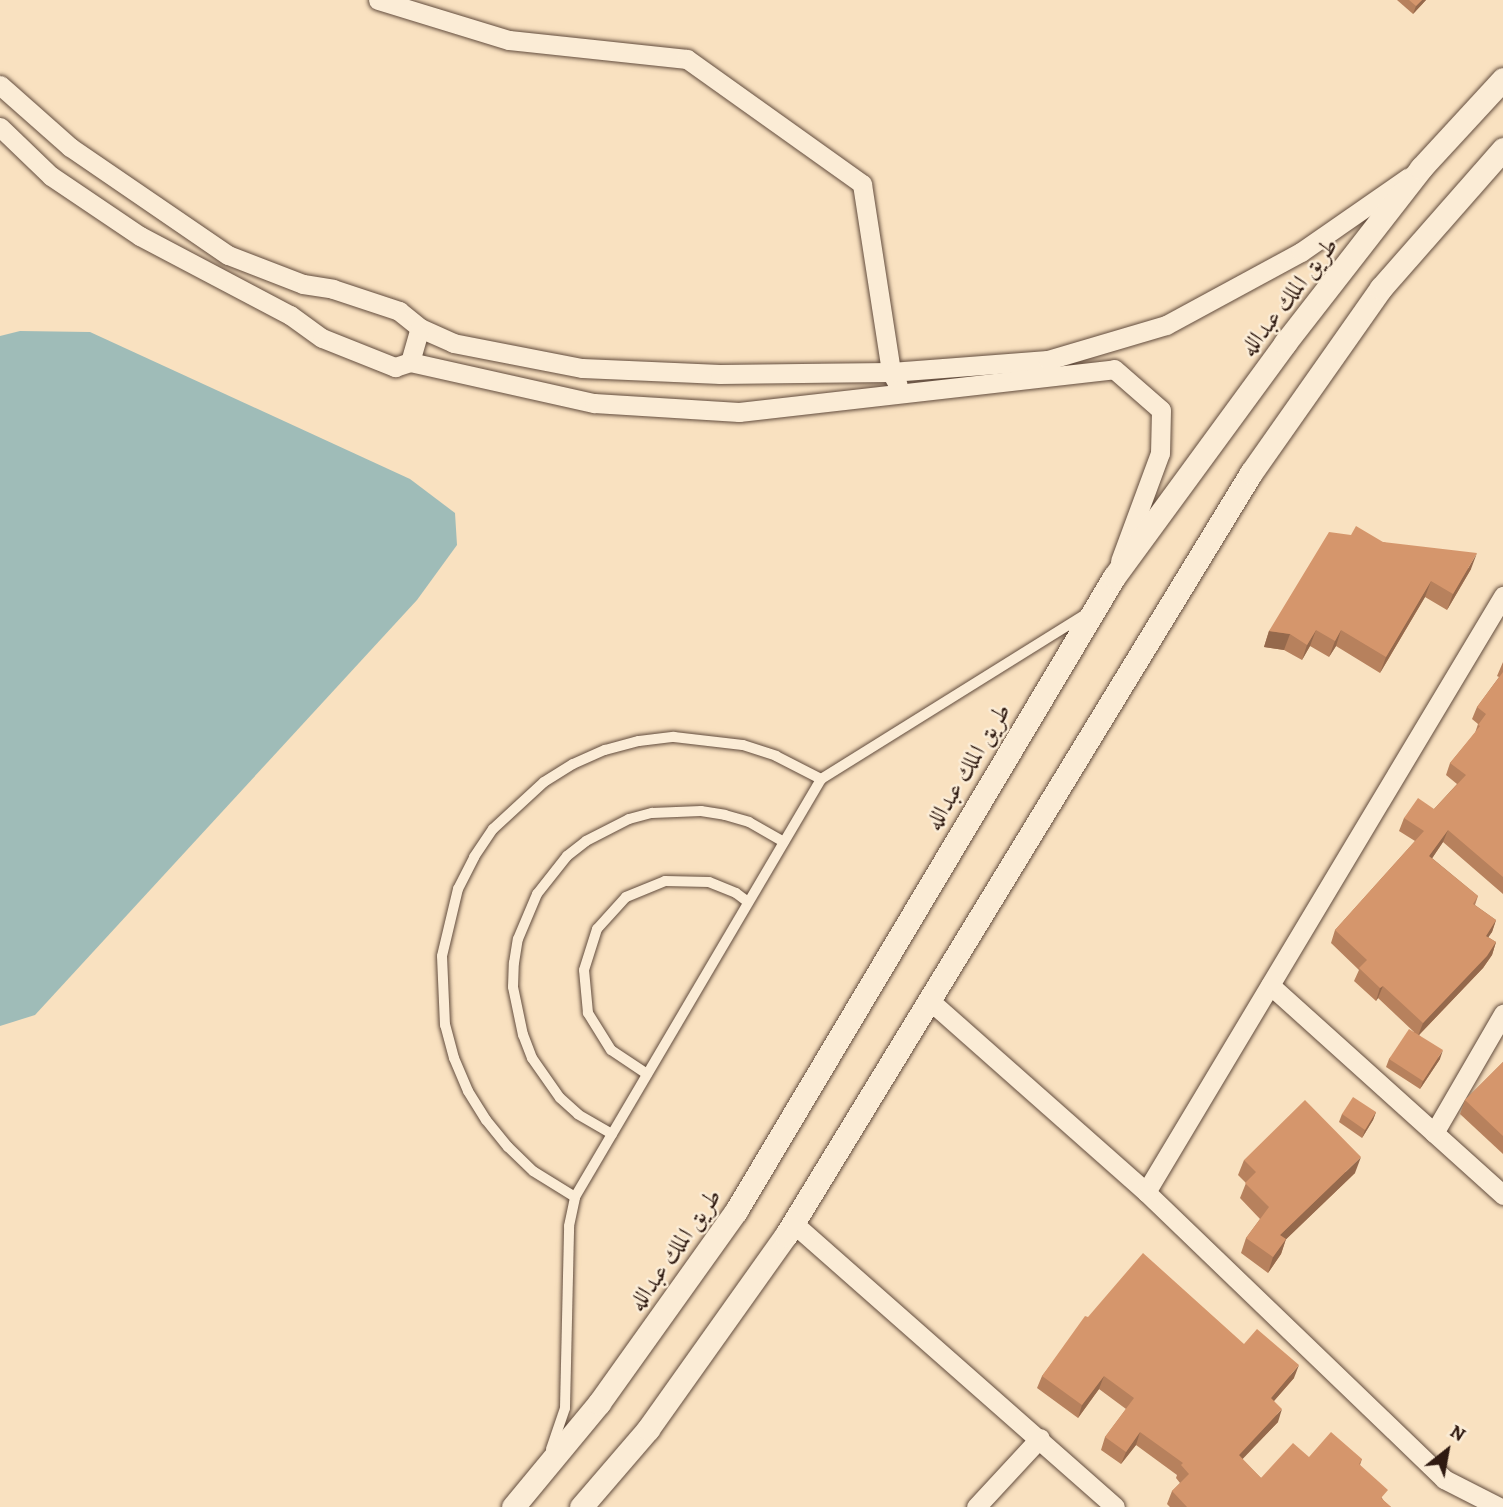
<!DOCTYPE html>
<meta charset="utf-8">
<style>
body{margin:0}
#map{position:relative;width:1503px;height:1507px;overflow:hidden;background:#f9e1c0;font-family:Alegreya,Amiri,serif}
div>[style]{position:absolute}
[style*='--x']{left:calc(var(--x)*1px);top:calc(var(--y)*1px);width:calc(var(--w)*1px);rotate:calc(var(--a)*1deg)}
.water>*{inset:0;background:#9fbcb8}
.roads{filter:drop-shadow(0 0 2px #624c3d) drop-shadow(0 0 2px #624c3d)}
.service>*{height:10px;margin:-5px;padding:0 5px;transform-origin:5px;border-radius:5px;background:#fbecd6}
.minor>*{height:19px;margin:-9.5px;padding:0 9.5px;transform-origin:9.5px;border-radius:9.5px;background:#fbecd6}
.tertiary>*{height:23px;margin:-11.5px;padding:0 11.5px;transform-origin:11.5px;border-radius:11.5px;background:#fbecd6}
.wall>*{inset:0;background:#b7815d}
.shaded-wall>*{inset:0;background:#95694c}
.building>*{inset:0;background:#d5966c}
span{translate:-50% -50%;white-space:nowrap;text-align:center;line-height:1.15;-webkit-text-stroke:5px #fbecd6;paint-order:stroke}
.street-label{font-size:24px;color:#2f1a11}
.north{position:absolute;left:1412px;top:1416px;width:70px;height:70px;-webkit-text-stroke:5px #fbecd6;paint-order:stroke;rotate:31deg;font-size:19px;font-weight:700;line-height:28px;text-align:center;color:#2f1a11}
.north::after{content:'';display:block;margin:auto;width:24px;height:32px;background:#2f1a11;clip-path:polygon(50% 0,100% 100%,50% 72%,0 100%)}
</style>
<div id="map">
<div class="water">
<div style="clip-path:polygon(20px 331px,90px 332px,410px 479px,455px 513px,457px 545px,417px 600px,35px 1015px,0 1026px,0 336px)"></div>
</div>
<div class="roads">
<div class="service">
<div style="--x:647;--y:1074;--w:43;--a:-146.3"></div>
<div style="--x:611;--y:1050;--w:44;--a:-121.9"></div>
<div style="--x:588;--y:1013;--w:43;--a:-95.3"></div>
<div style="--x:584;--y:970;--w:43;--a:-72.4"></div>
<div style="--x:597;--y:929;--w:43;--a:-47.8"></div>
<div style="--x:626;--y:897;--w:42;--a:-22.3"></div>
<div style="--x:665;--y:881;--w:44;--a:1.3"></div>
<div style="--x:709;--y:882;--w:29;--a:22"></div>
<div style="--x:736;--y:893;--w:15;--a:37"></div>
<div style="--x:612;--y:1134;--w:39;--a:-150"></div>
<div style="--x:578;--y:1114;--w:24;--a:-138"></div>
<div style="--x:560;--y:1098;--w:49;--a:-125"></div>
<div style="--x:532;--y:1058;--w:25;--a:-111"></div>
<div style="--x:523;--y:1035;--w:49;--a:-101.8"></div>
<div style="--x:513;--y:987;--w:24;--a:-88"></div>
<div style="--x:514;--y:963;--w:24;--a:-81"></div>
<div style="--x:518;--y:939;--w:49;--a:-67.1"></div>
<div style="--x:537;--y:894;--w:48;--a:-51.7"></div>
<div style="--x:567;--y:856;--w:24;--a:-38"></div>
<div style="--x:586;--y:841;--w:48;--a:-27.1"></div>
<div style="--x:629;--y:819;--w:24;--a:-15"></div>
<div style="--x:652;--y:813;--w:49;--a:-2.3"></div>
<div style="--x:701;--y:811;--w:24;--a:9"></div>
<div style="--x:725;--y:815;--w:25;--a:16"></div>
<div style="--x:749;--y:822;--w:40;--a:29.7"></div>
<div style="--x:575;--y:1197;--w:49;--a:-148.2"></div>
<div style="--x:533;--y:1171;--w:35;--a:-136"></div>
<div style="--x:508;--y:1147;--w:35;--a:-129"></div>
<div style="--x:486;--y:1120;--w:34;--a:-122"></div>
<div style="--x:468;--y:1091;--w:36;--a:-113"></div>
<div style="--x:454;--y:1058;--w:34;--a:-105"></div>
<div style="--x:445;--y:1025;--w:69;--a:-92.5"></div>
<div style="--x:442;--y:956;--w:69;--a:-76.6"></div>
<div style="--x:458;--y:889;--w:36;--a:-63"></div>
<div style="--x:474;--y:857;--w:34;--a:-56"></div>
<div style="--x:493;--y:829;--w:69;--a:-42.7"></div>
<div style="--x:544;--y:782;--w:34;--a:-32"></div>
<div style="--x:573;--y:764;--w:35;--a:-24"></div>
<div style="--x:605;--y:750;--w:35;--a:-15"></div>
<div style="--x:639;--y:741;--w:35;--a:-7"></div>
<div style="--x:674;--y:737;--w:69;--a:6.6"></div>
<div style="--x:743;--y:745;--w:35;--a:18"></div>
<div style="--x:776;--y:756;--w:51;--a:27.1"></div>
<div style="--x:551;--y:1449;--w:43;--a:-71.1"></div>
<div style="--x:565;--y:1408;--w:182;--a:-88.7"></div>
<div style="--x:569;--y:1226;--w:30;--a:-78"></div>
<div style="--x:575;--y:1197;--w:485;--a:-59.5"></div>
<div style="--x:821;--y:779;--w:309;--a:-31.9"></div>
</div>
<div class="minor">
<div style="--x:378;--y:0;--w:137;--a:17"></div>
<div style="--x:509;--y:40;--w:179;--a:6.1"></div>
<div style="--x:687;--y:59;--w:215;--a:35.5"></div>
<div style="--x:862;--y:184;--w:190;--a:81.2"></div>
<div style="--x:891;--y:372;--w:13;--a:61"></div>
<div style="--x:0;--y:85;--w:94;--a:41.5"></div>
<div style="--x:70;--y:147;--w:191;--a:34.4"></div>
<div style="--x:228;--y:255;--w:80;--a:21.1"></div>
<div style="--x:303;--y:284;--w:30;--a:9"></div>
<div style="--x:333;--y:289;--w:70;--a:18.4"></div>
<div style="--x:399;--y:311;--w:27;--a:39"></div>
<div style="--x:420;--y:328;--w:36;--a:24"></div>
<div style="--x:453;--y:343;--w:131;--a:11"></div>
<div style="--x:582;--y:368;--w:138;--a:2.5"></div>
<div style="--x:720;--y:374;--w:171;--a:-0.7"></div>
<div style="--x:891;--y:372;--w:157;--a:-4.4"></div>
<div style="--x:1048;--y:360;--w:123;--a:-16.5"></div>
<div style="--x:1166;--y:325;--w:153;--a:-28.4"></div>
<div style="--x:1301;--y:252;--w:131;--a:-34.8"></div>
<div style="--x:0;--y:127;--w:71;--a:43.9"></div>
<div style="--x:51;--y:176;--w:107;--a:34"></div>
<div style="--x:140;--y:236;--w:170;--a:27.8"></div>
<div style="--x:290;--y:315;--w:39;--a:36"></div>
<div style="--x:322;--y:338;--w:79;--a:21.7"></div>
<div style="--x:395;--y:367;--w:16;--a:-18"></div>
<div style="--x:410;--y:362;--w:189;--a:12.6"></div>
<div style="--x:594;--y:403;--w:145;--a:3.6"></div>
<div style="--x:739;--y:412;--w:377;--a:-6.5"></div>
<div style="--x:1114;--y:369;--w:62;--a:41.1"></div>
<div style="--x:1161;--y:410;--w:43;--a:91.3"></div>
<div style="--x:1160;--y:453;--w:115;--a:110.3"></div>
<div style="--x:410;--y:362;--w:35;--a:-74"></div>
<div style="--x:1270;--y:985;--w:314;--a:42"></div>
<div style="--x:929;--y:1000;--w:290;--a:41.5"></div>
<div style="--x:1146;--y:1192;--w:414;--a:43.9"></div>
<div style="--x:1444;--y:1479;--w:62;--a:27"></div>
<div style="--x:1434;--y:1133;--w:138;--a:-59.9"></div>
<div style="--x:1146;--y:1192;--w:695;--a:-59.08"></div>
<div style="--x:793;--y:1223;--w:429;--a:41.4"></div>
<div style="--x:976;--y:1507;--w:94;--a:-47.2"></div>
</div>
<div class="tertiary">
<div style="--x:513;--y:1507;--w:135;--a:-50.4"></div>
<div style="--x:599;--y:1403;--w:236;--a:-54.5"></div>
<div style="--x:736;--y:1211;--w:738;--a:-59.2"></div>
<div style="--x:1114;--y:577;--w:290;--a:-53.8"></div>
<div style="--x:1285;--y:343;--w:222;--a:-52.1"></div>
<div style="--x:1421;--y:168;--w:121;--a:-47.3"></div>
<div style="--x:581;--y:1507;--w:103;--a:-49.3"></div>
<div style="--x:648;--y:1429;--w:238;--a:-54.6"></div>
<div style="--x:786;--y:1235;--w:893;--a:-58.61"></div>
<div style="--x:1251;--y:473;--w:226;--a:-54.9"></div>
<div style="--x:1381;--y:288;--w:185;--a:-48.7"></div>
</div>
</div>
<div class="wall">
<div style="clip-path:polygon(1397px 0,1426px 0,1413px 14px)"></div>
<div style="clip-path:polygon(1383px 542px,1471px 569px,1447px 610px,1425px 597px,1380px 673px,1336px 646px,1329px 657px,1310px 646px,1302px 660px,1284px 650px,1264px 647px,1269px 631px)"></div>
<div style="clip-path:polygon(1503px 662px,1503px 894px,1443px 842px,1432px 858px,1478px 896px,1475px 905px,1496px 920px,1492px 932px,1488px 937px,1496px 942px,1492px 955px,1483px 968px,1419px 1035px,1440px 1059px,1420px 1089px,1386px 1067px,1389px 1059px,1414px 1032px,1378px 998px,1376px 1001px,1354px 981px,1359px 970px,1331px 943px,1335px 930px,1415px 841px,1399px 831px,1404px 818px,1434px 809px,1457px 784px,1446px 775px,1450px 763px,1475px 733px,1478px 724px,1472px 719px,1477px 707px,1499px 677px,1497px 676px)"></div>
<div style="clip-path:polygon(1503px 1062px,1503px 1154px,1460px 1114px,1465px 1100px)"></div>
<div style="clip-path:polygon(1376px 1112px,1373px 1120px,1362px 1138px,1339px 1122px,1342px 1114px)"></div>
<div style="clip-path:polygon(1244px 1160px,1355px 1173px,1286px 1239px,1281px 1254px,1268px 1273px,1241px 1253px,1246px 1238px,1260px 1219px,1240px 1198px,1246px 1183px,1238px 1175px)"></div>
<div style="clip-path:polygon(1088px 1317px,1244px 1344px,1294px 1378px,1274px 1401px,1278px 1422px,1242px 1459px,1261px 1478px,1309px 1457px,1362px 1459px,1360px 1465px,1384px 1501px,1391px 1507px,1170px 1507px,1167px 1504px,1172px 1491px,1180px 1483px,1176px 1478px,1177px 1475px,1136px 1445px,1121px 1464px,1101px 1450px,1105px 1437px,1126px 1409px,1099px 1389px,1078px 1418px,1037px 1388px,1042px 1376px)"></div>
</div>
<div class="shaded-wall">
<div style="clip-path:polygon(1422px 0,1426px 0,1413px 14px,1416px 6px)"></div>
<div style="clip-path:polygon(1477px 553px,1471px 569px,1447px 610px,1453px 594px)"></div>
<div style="clip-path:polygon(1431px 581px,1425px 597px,1380px 673px,1386px 657px)"></div>
<div style="clip-path:polygon(1316px 630px,1310px 646px,1302px 660px,1307px 645px)"></div>
<div style="clip-path:polygon(1341px 630px,1336px 646px,1329px 657px,1335px 641px)"></div>
<div style="clip-path:polygon(1269px 631px,1290px 634px,1284px 650px,1264px 647px)"></div>
<div style="clip-path:polygon(1448px 830px,1443px 842px,1425px 869px,1429px 856px)"></div>
<div style="clip-path:polygon(1496px 920px,1492px 932px,1481px 948px,1486px 936px)"></div>
<div style="clip-path:polygon(1496px 942px,1492px 955px,1483px 968px,1418px 1036px,1423px 1023px)"></div>
<div style="clip-path:polygon(1383px 986px,1378px 998px,1376px 1001px,1380px 988px)"></div>
<div style="clip-path:polygon(1443px 1050px,1440px 1059px,1420px 1089px,1423px 1081px)"></div>
<div style="clip-path:polygon(1376px 1112px,1373px 1120px,1362px 1138px,1365px 1130px)"></div>
<div style="clip-path:polygon(1361px 1157px,1355px 1173px,1275px 1250px,1280px 1235px)"></div>
<div style="clip-path:polygon(1286px 1239px,1281px 1254px,1268px 1273px,1273px 1257px)"></div>
<div style="clip-path:polygon(1299px 1365px,1294px 1378px,1266px 1410px,1271px 1398px)"></div>
<div style="clip-path:polygon(1104px 1376px,1099px 1389px,1078px 1418px,1082px 1405px)"></div>
<div style="clip-path:polygon(1282px 1409px,1278px 1422px,1234px 1468px,1239px 1455px)"></div>
<div style="clip-path:polygon(1140px 1432px,1136px 1445px,1121px 1464px,1126px 1452px)"></div>
</div>
<div class="building">
<div style="clip-path:polygon(1409px 0,1422px 0,1416px 6px)"></div>
<div style="clip-path:polygon(1356px 526px,1383px 542px,1477px 553px,1453px 594px,1431px 581px,1386px 657px,1341px 630px,1335px 641px,1316px 630px,1307px 645px,1290px 634px,1269px 631px,1329px 532px,1351px 535px)"></div>
<div style="clip-path:polygon(1503px 672px,1503px 877px,1448px 830px,1429px 856px,1478px 896px,1473px 904px,1496px 920px,1486px 936px,1496px 942px,1487px 956px,1423px 1023px,1383px 986px,1380px 988px,1359px 968px,1367px 960px,1335px 930px,1424px 831px,1404px 818px,1418px 798px,1434px 809px,1466px 775px,1450px 763px,1480px 726px,1478px 725px,1486px 714px,1477px 707px)"></div>
<div style="clip-path:polygon(1409px 1029px,1443px 1050px,1423px 1081px,1389px 1059px)"></div>
<div style="clip-path:polygon(1503px 1062px,1503px 1136px,1465px 1100px)"></div>
<div style="clip-path:polygon(1353px 1097px,1376px 1112px,1365px 1130px,1342px 1114px)"></div>
<div style="clip-path:polygon(1305px 1100px,1361px 1157px,1280px 1235px,1286px 1239px,1273px 1257px,1246px 1238px,1269px 1207px,1245px 1183px,1256px 1172px,1244px 1160px)"></div>
<div style="clip-path:polygon(1143px 1253px,1244px 1344px,1257px 1329px,1299px 1365px,1271px 1398px,1282px 1409px,1239px 1455px,1261px 1478px,1293px 1443px,1309px 1457px,1331px 1432px,1362px 1459px,1359px 1464px,1388px 1490px,1381px 1498px,1391px 1507px,1187px 1507px,1172px 1491px,1189px 1474px,1181px 1465px,1183px 1463px,1140px 1432px,1126px 1452px,1105px 1437px,1134px 1398px,1104px 1376px,1082px 1405px,1042px 1376px,1085px 1316px,1088px 1317px)"></div>
</div>
<div class="street-label">
<span style="left:1289px;top:297px;rotate:-52deg">طريق الملك عبدالله</span>
<span style="left:968px;top:767px;rotate:-59deg">طريق الملك عبدالله</span>
<span style="left:675px;top:1250px;rotate:-55deg">طريق الملك عبدالله</span>
</div>
<div class="north">N</div>
</div>
